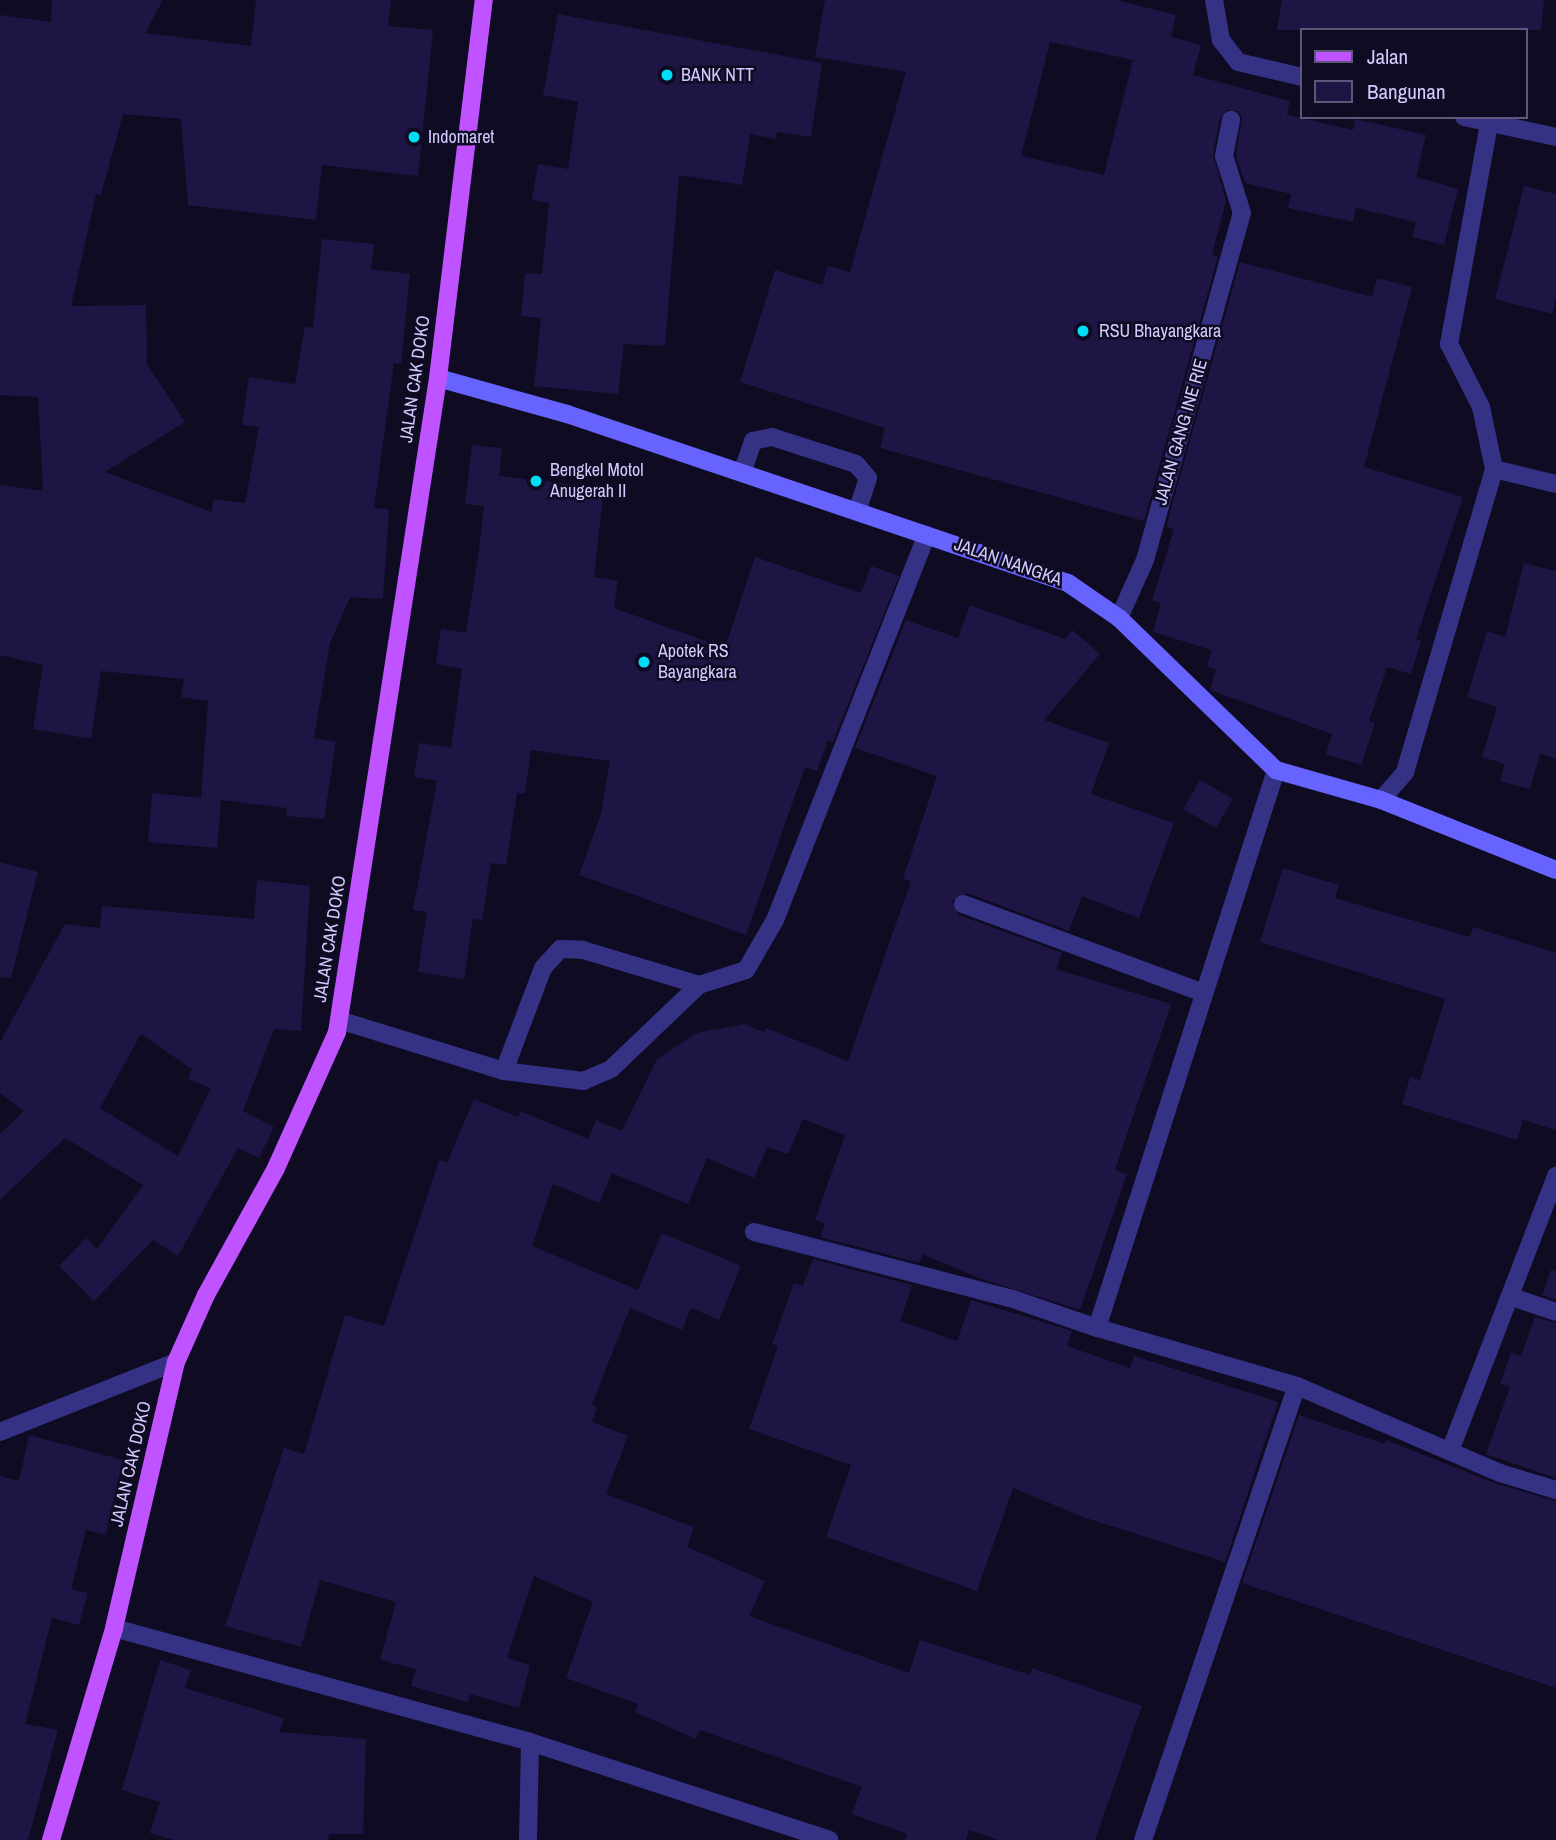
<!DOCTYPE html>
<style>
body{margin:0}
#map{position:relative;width:1556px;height:1840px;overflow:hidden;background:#0f0b22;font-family:"Archivo Narrow",sans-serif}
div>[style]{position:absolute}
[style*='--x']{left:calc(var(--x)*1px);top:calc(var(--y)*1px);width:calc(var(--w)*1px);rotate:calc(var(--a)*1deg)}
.building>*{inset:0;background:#1f1544}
.lane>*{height:18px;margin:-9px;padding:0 9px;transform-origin:9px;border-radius:9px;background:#353285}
.street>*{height:18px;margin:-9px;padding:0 9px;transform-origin:9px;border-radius:9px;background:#353285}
.secondary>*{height:18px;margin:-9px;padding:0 9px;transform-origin:9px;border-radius:9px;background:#6663ff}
.primary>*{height:18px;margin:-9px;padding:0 9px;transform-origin:9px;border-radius:9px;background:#be53ff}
.dots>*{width:19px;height:19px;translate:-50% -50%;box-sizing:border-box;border:4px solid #0f0b22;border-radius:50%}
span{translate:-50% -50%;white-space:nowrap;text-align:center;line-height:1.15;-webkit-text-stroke:5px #0f0b22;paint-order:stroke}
.poi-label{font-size:18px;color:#d1ccff}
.left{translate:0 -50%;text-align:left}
.street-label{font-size:18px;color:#d1ccff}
.legend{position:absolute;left:1300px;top:28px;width:228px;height:91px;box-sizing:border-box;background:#0f0b22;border:2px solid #5d587a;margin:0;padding:9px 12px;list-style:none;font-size:21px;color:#d1ccff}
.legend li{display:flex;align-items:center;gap:14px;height:35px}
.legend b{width:35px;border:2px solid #5d587a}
</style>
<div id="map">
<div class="building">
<div style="clip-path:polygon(52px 0,163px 0,145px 33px,251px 46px,256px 0,391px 0,388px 26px,433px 30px,418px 176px,322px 165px,316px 220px,188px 205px,181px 119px,123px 114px,101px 195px,96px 194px,71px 306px,146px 305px,147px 364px,185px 422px,105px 472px,212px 512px,213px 499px,245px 503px,259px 427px,242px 425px,249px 377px,295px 384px,305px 326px,313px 328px,322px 239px,374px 244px,371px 269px,410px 274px,401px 364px,394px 363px,374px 508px,389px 509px,383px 599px,350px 597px,330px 643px,314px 738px,336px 742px,324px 819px,286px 816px,287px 808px,221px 800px,217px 848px,148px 842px,152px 793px,201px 798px,208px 701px,181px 697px,184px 679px,101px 671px,91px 739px,33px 729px,43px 665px,0 655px,0 485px,43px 491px,38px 397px,0 395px,0 15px,51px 22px)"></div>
<div style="clip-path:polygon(evenodd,825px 0,1116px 0,1176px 15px,1171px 37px,1201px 45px,1193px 75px,1290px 101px,1287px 115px,1353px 130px,1355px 119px,1426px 135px,1416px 177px,1458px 189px,1444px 245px,1412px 237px,1416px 222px,1356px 208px,1353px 222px,1288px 208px,1291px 194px,1245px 183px,1236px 155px,1242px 117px,1238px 111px,1227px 110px,1220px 118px,1213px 154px,1226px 201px,1212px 255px,1218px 256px,1144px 521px,880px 448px,885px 428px,740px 382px,775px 270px,822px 285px,828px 266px,850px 272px,906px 72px,815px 57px,825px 0,1050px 42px,1133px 60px,1104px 175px,1021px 156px,1050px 42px)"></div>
<div style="clip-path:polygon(1282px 0,1544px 0,1541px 30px,1277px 30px)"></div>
<div style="clip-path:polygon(558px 14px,822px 63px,811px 137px,777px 132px,776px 139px,750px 134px,742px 185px,679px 175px,665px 346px,624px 344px,618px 394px,534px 386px,541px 318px,521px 316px,525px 273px,542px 274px,549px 203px,532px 200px,538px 164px,568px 169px,578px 102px,543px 95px)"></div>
<div style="clip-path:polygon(1524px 186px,1556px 194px,1556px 297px,1552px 314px,1495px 299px)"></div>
<div style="clip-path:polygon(1240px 262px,1372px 297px,1377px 278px,1412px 287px,1364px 467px,1463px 497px,1416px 639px,1421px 641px,1411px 674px,1387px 667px,1369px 721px,1375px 723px,1361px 765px,1326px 754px,1332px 734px,1210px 690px,1216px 669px,1207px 666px,1212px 650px,1153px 632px,1161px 603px,1152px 601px,1174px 529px,1166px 527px)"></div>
<div style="clip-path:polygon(472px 445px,502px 448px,499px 476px,604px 488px,594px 577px,618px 581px,614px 608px,725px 648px,755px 557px,861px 593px,871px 566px,899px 576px,833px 742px,828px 740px,817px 771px,805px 767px,746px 935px,579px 875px,601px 814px,610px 761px,531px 750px,525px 794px,517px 793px,506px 865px,491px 863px,482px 920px,473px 919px,464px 979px,418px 972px,427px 912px,413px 910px,437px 781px,414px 777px,419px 743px,451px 748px,462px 669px,436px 664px,441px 629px,466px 633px,478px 557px,484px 506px,465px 504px)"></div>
<div style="clip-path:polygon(1524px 563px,1556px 571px,1556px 759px,1540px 754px,1530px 789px,1500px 781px,1505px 764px,1482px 757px,1497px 707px,1467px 697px,1487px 631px,1505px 637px)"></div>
<div style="clip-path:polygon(970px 605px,1065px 639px,1072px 630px,1100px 654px,1044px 720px,1109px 743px,1091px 794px,1174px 823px,1139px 918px,1082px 896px,1069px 931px,967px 893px,952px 901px,959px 915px,1062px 953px,1056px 969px,1171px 1004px,1115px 1170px,1127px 1174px,1080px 1310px,979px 1278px,922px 1254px,920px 1263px,820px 1237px,825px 1224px,815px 1220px,845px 1135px,803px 1119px,788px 1154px,767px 1147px,754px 1178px,707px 1158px,688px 1204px,612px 1173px,599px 1203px,553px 1184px,532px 1246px,638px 1290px,636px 1294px,662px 1233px,741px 1266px,719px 1320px,691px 1308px,682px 1330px,630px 1308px,592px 1404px,597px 1407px,592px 1422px,628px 1436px,606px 1494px,694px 1527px,687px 1547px,765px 1581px,749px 1616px,909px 1673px,920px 1640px,1030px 1675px,1032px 1668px,1142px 1706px,1095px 1840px,998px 1840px,969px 1830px,966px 1840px,905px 1840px,907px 1834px,852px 1814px,862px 1787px,700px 1730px,696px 1739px,635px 1712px,638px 1704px,566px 1678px,593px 1602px,534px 1576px,507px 1658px,530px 1665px,519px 1708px,470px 1694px,468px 1702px,411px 1686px,416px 1669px,380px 1660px,396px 1602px,320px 1580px,301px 1647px,225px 1626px,284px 1448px,304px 1454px,345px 1315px,384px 1326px,439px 1160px,447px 1163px,474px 1099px,518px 1117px,520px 1111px,588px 1139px,596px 1120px,622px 1131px,657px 1059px,697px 1033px,744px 1024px,764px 1032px,766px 1028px,848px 1061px,911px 881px,903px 879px,937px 776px,855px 748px,906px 620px,958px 638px)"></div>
<div style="clip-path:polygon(1200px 780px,1233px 799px,1216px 828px,1183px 809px)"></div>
<div style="clip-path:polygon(0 862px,38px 872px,11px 978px,0 977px)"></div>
<div style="clip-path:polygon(1283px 868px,1339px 885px,1335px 898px,1470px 937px,1473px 927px,1556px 953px,1556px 1130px,1523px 1120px,1517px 1140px,1402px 1104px,1410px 1077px,1420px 1080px,1445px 999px,1260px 942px)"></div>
<div style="clip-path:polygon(evenodd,257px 880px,310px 886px,301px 1031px,274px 1029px,243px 1111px,274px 1127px,259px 1158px,238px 1148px,178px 1256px,153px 1240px,94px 1301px,59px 1266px,86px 1238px,97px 1249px,143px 1185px,65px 1138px,0 1200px,0 1134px,24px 1111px,0 1093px,0 1042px,65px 924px,100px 928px,102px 906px,254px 919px,257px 880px,141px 1034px,192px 1069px,188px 1079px,211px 1088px,178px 1156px,100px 1108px,141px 1034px)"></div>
<div style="clip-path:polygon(813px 1259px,912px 1285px,900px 1321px,957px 1341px,971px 1300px,1072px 1331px,1067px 1346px,1130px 1368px,1134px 1356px,1278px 1402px,1225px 1562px,1083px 1517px,1013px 1488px,977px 1591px,826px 1537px,851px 1465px,749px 1429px,778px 1346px,772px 1344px,794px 1283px,803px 1286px)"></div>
<div style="clip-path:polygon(1551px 1270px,1556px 1270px,1556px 1300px,1542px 1295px)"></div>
<div style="clip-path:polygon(1535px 1317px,1556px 1323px,1556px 1478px,1486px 1454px,1510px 1387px,1500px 1384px,1511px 1352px,1521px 1356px)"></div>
<div style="clip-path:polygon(1299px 1415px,1385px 1444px,1386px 1440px,1497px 1484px,1556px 1501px,1556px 1688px,1242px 1583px)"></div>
<div style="clip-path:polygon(29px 1435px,123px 1460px,106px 1535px,86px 1530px,71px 1589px,88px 1593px,79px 1625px,52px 1618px,25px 1724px,58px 1730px,28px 1840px,0 1840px,0 1476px,19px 1481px)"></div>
<div style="clip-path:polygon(160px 1660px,191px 1670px,185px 1688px,284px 1718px,279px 1732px,366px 1739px,363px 1834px,329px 1834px,328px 1840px,174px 1840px,150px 1833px,160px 1802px,122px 1790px)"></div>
</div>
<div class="lane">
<div style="--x:1494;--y:469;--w:64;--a:13.6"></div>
<div style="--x:742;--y:473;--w:34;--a:-71"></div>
<div style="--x:753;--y:441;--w:19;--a:-12"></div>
<div style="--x:772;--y:437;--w:88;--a:17.8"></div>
<div style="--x:856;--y:464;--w:18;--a:49"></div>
<div style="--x:868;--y:478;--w:35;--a:108"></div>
<div style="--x:1119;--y:618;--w:64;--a:-65.9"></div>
<div style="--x:1145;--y:560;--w:360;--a:-74.4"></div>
<div style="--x:1242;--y:213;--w:60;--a:-107.5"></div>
<div style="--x:1224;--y:156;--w:37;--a:-79"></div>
</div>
<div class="street">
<div style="--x:1214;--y:0;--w:41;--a:80.1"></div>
<div style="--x:1221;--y:40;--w:28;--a:52"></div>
<div style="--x:1238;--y:62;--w:66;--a:13.2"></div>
<div style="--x:1464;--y:117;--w:94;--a:12.3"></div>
<div style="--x:1381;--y:800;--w:37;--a:-49"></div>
<div style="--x:1405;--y:772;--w:316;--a:-73.6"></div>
<div style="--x:1494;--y:469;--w:63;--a:-101.8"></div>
<div style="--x:1481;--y:407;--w:71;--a:-116.9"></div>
<div style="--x:1449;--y:344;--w:224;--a:-79.7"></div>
<div style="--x:963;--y:904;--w:256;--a:20.3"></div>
<div style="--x:339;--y:1020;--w:173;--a:17.2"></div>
<div style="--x:504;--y:1071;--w:80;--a:7.2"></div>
<div style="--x:583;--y:1081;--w:30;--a:-23"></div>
<div style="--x:611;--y:1069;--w:122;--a:-43.7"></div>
<div style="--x:504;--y:1071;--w:110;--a:-69.3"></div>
<div style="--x:543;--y:968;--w:25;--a:-48"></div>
<div style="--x:560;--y:949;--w:23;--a:2"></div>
<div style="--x:583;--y:950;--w:121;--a:16.8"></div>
<div style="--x:699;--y:985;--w:49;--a:-17.7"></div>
<div style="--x:746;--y:970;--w:58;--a:-59.9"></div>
<div style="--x:775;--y:920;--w:414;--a:-68.5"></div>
<div style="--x:754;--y:1232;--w:264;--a:14.5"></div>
<div style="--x:1010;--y:1298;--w:92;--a:19"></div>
<div style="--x:1512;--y:1297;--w:46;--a:18.8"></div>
<div style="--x:1297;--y:1386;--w:221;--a:23.2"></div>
<div style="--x:1500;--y:1473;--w:59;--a:16.9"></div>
<div style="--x:0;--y:1432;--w:189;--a:-21.7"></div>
<div style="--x:1450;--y:1451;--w:295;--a:-68.9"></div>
<div style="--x:114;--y:1628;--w:431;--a:15.3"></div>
<div style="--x:530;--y:1742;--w:315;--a:18.1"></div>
<div style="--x:528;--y:1840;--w:98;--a:-88.8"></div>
<div style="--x:1143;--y:1840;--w:479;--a:-71.3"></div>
<div style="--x:1297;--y:1386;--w:208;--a:-163.8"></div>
<div style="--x:1097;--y:1328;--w:586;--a:-72.21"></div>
</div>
<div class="secondary">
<div style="--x:438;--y:378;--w:134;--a:15.6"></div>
<div style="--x:567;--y:414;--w:529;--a:18.64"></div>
<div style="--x:1068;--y:583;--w:62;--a:34.5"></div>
<div style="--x:1119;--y:618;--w:219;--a:44.1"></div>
<div style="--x:1276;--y:770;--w:109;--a:15.9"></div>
<div style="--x:1381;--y:800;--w:188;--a:21.8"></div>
</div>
<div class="primary">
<div style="--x:51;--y:1840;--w:221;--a:-73.4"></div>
<div style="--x:114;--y:1628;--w:273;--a:-76.9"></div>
<div style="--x:176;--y:1362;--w:73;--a:-65.9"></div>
<div style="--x:206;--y:1295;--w:145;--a:-61.1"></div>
<div style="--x:276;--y:1168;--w:149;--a:-65.8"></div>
<div style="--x:337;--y:1032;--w:662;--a:-81.22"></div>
<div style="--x:438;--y:378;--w:381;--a:-83.1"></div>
</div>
<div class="dots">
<div style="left:667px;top:75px;background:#00def7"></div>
<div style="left:414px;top:137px;background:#00def7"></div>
<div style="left:1083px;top:331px;background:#00def7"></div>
<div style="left:536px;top:481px;background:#00def7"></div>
<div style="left:644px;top:662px;background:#00def7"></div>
</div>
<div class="poi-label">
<span class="left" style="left:681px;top:75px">BANK NTT</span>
<span class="left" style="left:428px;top:137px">Indomaret</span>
<span class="left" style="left:1099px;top:331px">RSU Bhayangkara</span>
<span class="left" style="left:550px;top:481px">Bengkel Motol<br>Anugerah II</span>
<span class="left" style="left:658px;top:662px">Apotek RS<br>Bayangkara</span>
</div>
<div class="street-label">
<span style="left:415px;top:379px;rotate:-82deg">JALAN CAK DOKO</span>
<span style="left:1181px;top:432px;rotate:-74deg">JALAN GANG INE RIE</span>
<span style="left:1008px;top:562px;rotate:19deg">JALAN NANGKA</span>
<span style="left:330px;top:939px;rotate:-81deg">JALAN CAK DOKO</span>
<span style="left:131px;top:1464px;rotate:-77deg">JALAN CAK DOKO</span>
</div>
<ul class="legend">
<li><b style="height:9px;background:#be53ff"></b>Jalan</li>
<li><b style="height:19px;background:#1f1544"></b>Bangunan</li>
</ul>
</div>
